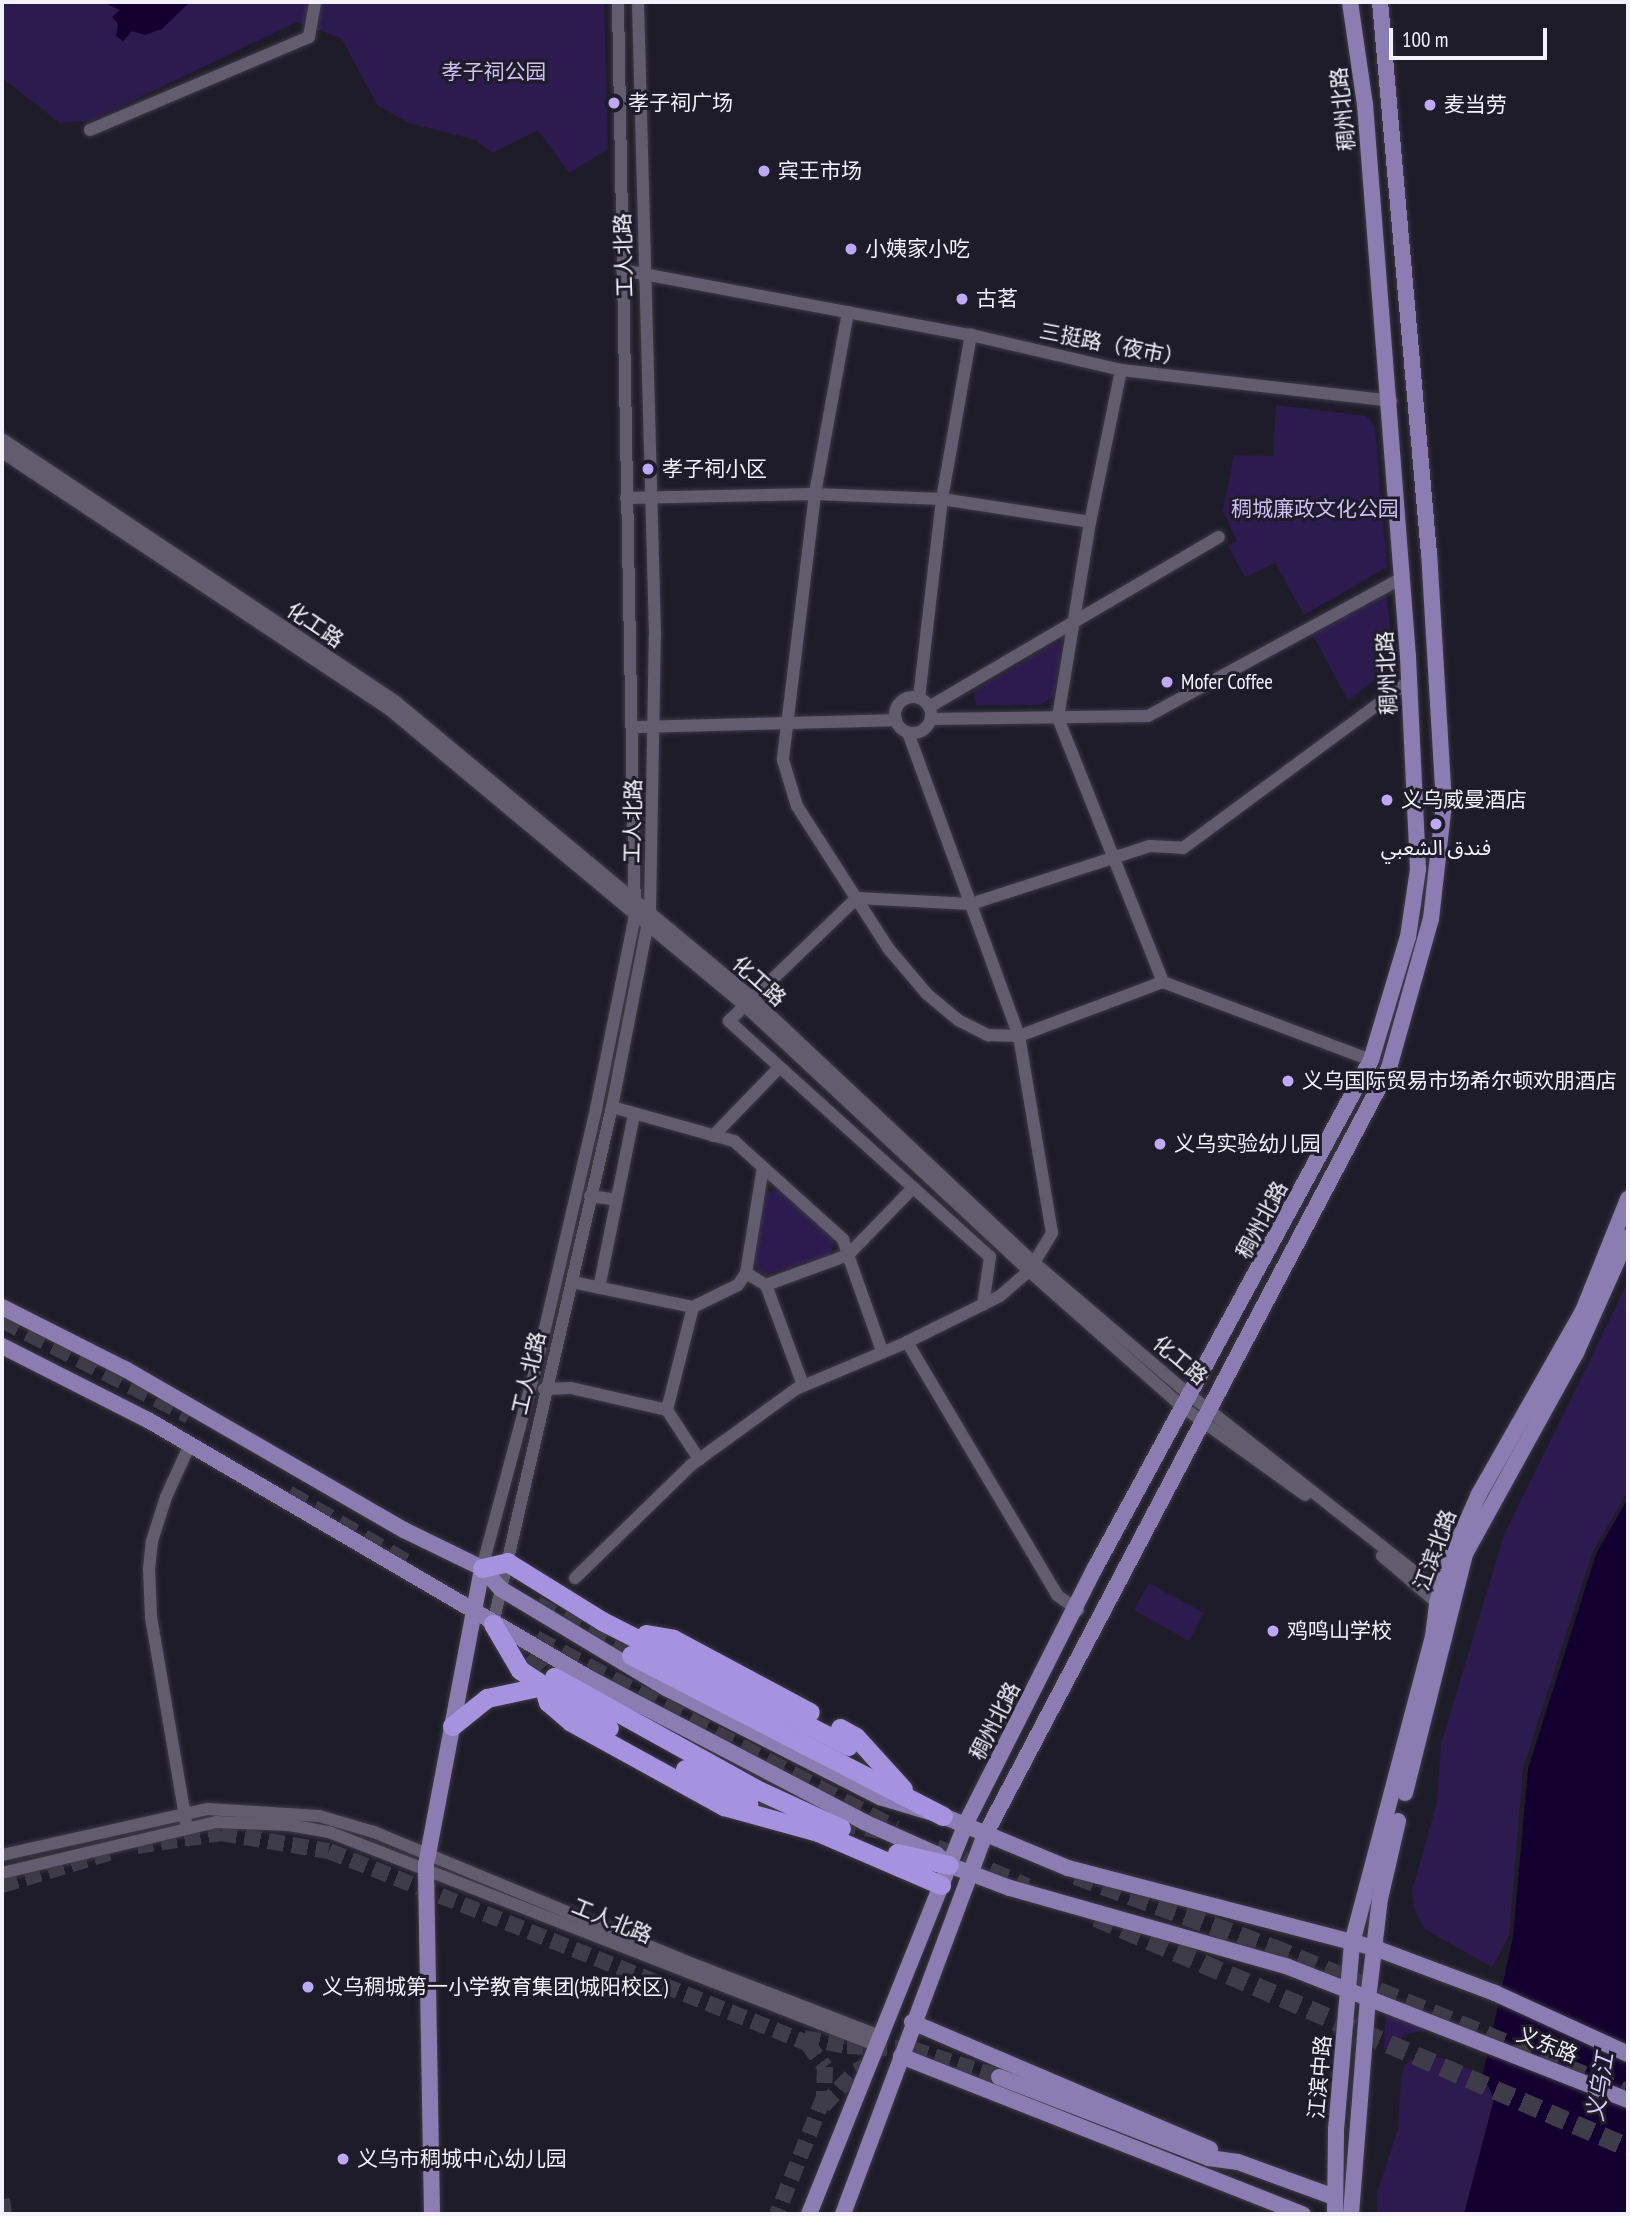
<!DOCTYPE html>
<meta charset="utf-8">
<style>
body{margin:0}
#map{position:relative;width:1630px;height:2216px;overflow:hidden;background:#1f1c2a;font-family:"PT Sans Narrow","Noto Sans Arabic","Noto Sans SC",sans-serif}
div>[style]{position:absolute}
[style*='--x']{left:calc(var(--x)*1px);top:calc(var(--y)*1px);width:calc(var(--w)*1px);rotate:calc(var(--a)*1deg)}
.green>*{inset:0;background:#2d1b4f}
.water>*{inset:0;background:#140030}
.major-tunnel>*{height:16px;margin-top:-8px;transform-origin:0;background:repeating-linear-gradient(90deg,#3f3c49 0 16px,transparent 0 24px)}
.highway-tunnel>*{height:19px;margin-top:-9.5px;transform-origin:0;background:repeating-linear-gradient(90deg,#3f3c49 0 19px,transparent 0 29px)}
.roads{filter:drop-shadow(0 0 2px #3c3a45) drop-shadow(0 0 2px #3c3a45)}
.minor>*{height:12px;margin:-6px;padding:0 6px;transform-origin:6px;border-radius:6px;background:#615d6e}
.minor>.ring{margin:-6px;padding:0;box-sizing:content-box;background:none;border:12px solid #615d6e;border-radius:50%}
.major>*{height:16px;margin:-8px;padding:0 8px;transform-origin:8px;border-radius:8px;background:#8b7db2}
.highway>*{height:19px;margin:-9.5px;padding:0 9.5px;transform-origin:9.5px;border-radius:9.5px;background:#a792e0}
.dots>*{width:19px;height:19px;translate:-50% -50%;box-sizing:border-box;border:4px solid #1f1c2a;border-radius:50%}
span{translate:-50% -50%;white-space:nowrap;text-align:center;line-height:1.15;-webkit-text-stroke:6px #1f1c2a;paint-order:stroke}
.park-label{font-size:21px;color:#cdc0f5}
.poi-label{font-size:21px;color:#f3f1fb}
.left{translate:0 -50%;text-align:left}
.street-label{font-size:21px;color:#f3f1fb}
.water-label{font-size:23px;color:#d7c9ff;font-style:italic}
.frame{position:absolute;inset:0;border:4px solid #f3f1fb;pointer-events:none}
.scale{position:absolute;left:1389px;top:28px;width:158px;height:32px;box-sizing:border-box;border:4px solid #f3f1fb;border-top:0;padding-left:9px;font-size:21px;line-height:24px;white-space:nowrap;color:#f3f1fb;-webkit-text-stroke:5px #1f1c2a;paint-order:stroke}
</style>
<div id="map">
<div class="green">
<div style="clip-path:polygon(2px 2px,604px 2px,608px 149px,569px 173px,538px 130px,492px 153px,476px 140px,409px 123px,378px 106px,341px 38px,297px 22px,92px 120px,60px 123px,2px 78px)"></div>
<div style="clip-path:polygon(1276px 405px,1366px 416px,1375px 427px,1387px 567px,1304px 615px,1275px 563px,1245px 577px,1228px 546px,1237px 541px,1223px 511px,1234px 455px,1273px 456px)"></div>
<div style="clip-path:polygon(1386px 593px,1395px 664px,1348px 701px,1313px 635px)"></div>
<div style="clip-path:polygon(1056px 642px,1061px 643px,1054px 696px,1040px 705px,976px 705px,974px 691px)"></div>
<div style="clip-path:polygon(782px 1188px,835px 1241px,830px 1255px,764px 1275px,752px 1261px,764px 1194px)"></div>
<div style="clip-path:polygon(1628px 1282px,1628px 1491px,1592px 1553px,1523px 1768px,1509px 1936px,1492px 1967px,1426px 1930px,1415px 1912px,1412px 1891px,1437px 1802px,1441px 1744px,1504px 1535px)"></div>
<div style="clip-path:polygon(1149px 1583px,1204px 1613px,1189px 1641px,1134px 1610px)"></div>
<div style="clip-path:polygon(1386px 2001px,1430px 2029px,1407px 2034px,1384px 2050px)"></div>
<div style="clip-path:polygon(1424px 2052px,1483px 2074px,1494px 2099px,1464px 2214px,1377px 2214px,1377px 2193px,1398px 2129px,1401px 2077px,1404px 2065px)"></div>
</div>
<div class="water">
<div style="clip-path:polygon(105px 3px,188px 2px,189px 3px,162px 29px,145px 35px,132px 31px,123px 41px,116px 36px,118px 24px,112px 17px,120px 10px)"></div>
<div style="clip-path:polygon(1628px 1498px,1628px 2214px,1464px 2214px,1494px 2099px,1483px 2074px,1513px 1937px,1528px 1769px,1596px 1554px)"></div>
</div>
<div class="major-tunnel">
<div style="--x:137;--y:1846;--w:85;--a:-8.8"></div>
<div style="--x:221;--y:1833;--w:109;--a:9.5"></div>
<div style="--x:329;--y:1851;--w:515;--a:21.88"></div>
<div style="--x:807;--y:2043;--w:30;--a:53"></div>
<div style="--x:825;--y:2067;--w:30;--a:92"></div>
<div style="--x:824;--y:2097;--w:126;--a:111.9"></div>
<div style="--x:2;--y:1885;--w:118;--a:-16.7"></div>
<div style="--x:804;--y:2038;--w:44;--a:10.5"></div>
<div style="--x:847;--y:2046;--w:65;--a:2.6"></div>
<div style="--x:912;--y:2049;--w:91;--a:17.8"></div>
<div style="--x:823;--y:2106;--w:48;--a:-46.7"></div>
<div style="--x:856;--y:2071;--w:23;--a:-25"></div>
<div style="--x:2;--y:2199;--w:15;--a:82"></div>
</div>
<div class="highway-tunnel">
<div style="--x:2;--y:1318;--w:211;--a:27.1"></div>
<div style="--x:288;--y:1494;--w:141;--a:30.2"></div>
<div style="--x:536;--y:1605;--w:107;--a:27.8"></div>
<div style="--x:509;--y:1634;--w:62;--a:43.7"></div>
<div style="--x:535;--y:1639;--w:407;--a:27.8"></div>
<div style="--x:752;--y:1805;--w:130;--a:10.6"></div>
<div style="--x:936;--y:1848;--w:99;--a:23.2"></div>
<div style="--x:1076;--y:1875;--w:208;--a:20.3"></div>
<div style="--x:1271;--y:1947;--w:381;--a:22.2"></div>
<div style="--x:1096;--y:1917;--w:580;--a:23.38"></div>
</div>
<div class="roads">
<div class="minor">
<div style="--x:90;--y:130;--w:238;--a:-23"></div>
<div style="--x:309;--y:37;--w:36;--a:-80"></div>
<div style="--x:622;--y:270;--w:355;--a:10.6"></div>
<div style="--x:971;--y:335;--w:154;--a:13.1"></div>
<div style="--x:1121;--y:370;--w:272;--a:6.5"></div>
<div style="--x:848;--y:312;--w:185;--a:100.3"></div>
<div style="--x:815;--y:494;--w:268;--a:96.9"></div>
<div style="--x:783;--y:760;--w:48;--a:73.1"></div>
<div style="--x:797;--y:806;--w:169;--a:57.3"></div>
<div style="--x:888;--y:948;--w:60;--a:49.7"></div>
<div style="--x:927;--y:994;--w:40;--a:40"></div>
<div style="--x:958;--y:1020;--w:34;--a:27"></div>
<div style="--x:988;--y:1035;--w:31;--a:2"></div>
<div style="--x:1019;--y:1036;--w:154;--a:-20.6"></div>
<div style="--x:1121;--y:370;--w:155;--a:101.5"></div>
<div style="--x:1090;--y:522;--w:199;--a:99.3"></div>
<div style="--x:1058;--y:718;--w:284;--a:68.3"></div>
<div style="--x:1163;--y:982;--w:222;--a:20.6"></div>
<div style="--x:2;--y:439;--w:474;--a:33.7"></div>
<div style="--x:396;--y:702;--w:463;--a:39.7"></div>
<div style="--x:752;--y:998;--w:383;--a:43.2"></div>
<div style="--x:1031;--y:1260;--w:210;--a:40.4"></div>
<div style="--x:1191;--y:1396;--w:325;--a:38.2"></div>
<div style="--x:2;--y:452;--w:466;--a:33.6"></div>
<div style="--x:390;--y:710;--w:462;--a:39.8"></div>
<div style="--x:745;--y:1006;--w:388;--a:43"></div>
<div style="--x:1029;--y:1271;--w:207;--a:41.5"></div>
<div style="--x:1184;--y:1408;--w:149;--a:35.7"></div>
<div style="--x:626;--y:498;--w:189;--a:-1.2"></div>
<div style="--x:815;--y:494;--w:127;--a:2.3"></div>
<div style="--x:942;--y:499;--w:150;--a:8.8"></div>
<div class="ring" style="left:895px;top:697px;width:24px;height:24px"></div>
<div style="--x:919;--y:698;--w:200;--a:-83.4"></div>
<div style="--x:942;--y:499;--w:167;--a:-80"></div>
<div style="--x:929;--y:707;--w:336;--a:-30.4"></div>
<div style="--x:931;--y:719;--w:217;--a:-0.8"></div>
<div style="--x:1148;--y:716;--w:287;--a:-28.5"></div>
<div style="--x:635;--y:727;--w:261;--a:-1.5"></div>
<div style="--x:612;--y:1107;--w:127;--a:15.6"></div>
<div style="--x:734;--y:1141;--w:147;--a:42"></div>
<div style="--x:843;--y:1239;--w:17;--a:73"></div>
<div style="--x:848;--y:1255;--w:92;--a:-45.9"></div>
<div style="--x:713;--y:1136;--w:95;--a:-45.9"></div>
<div style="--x:763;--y:1167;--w:107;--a:99.1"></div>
<div style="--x:746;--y:1273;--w:23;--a:31"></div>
<div style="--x:590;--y:1196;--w:27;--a:8"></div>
<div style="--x:572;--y:1282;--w:124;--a:11.7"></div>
<div style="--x:693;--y:1307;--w:50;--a:-26.1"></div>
<div style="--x:738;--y:1285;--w:14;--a:-56"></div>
<div style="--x:599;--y:1288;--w:177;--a:-78.6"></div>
<div style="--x:983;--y:1305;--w:49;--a:-81.7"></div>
<div style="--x:990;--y:1257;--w:352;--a:-137.9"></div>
<div style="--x:729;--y:1021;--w:178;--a:-43.9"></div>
<div style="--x:857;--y:898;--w:114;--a:3"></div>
<div style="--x:971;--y:904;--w:187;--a:-18"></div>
<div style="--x:1149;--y:846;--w:34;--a:3"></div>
<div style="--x:1183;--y:848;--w:280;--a:-36.4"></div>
<div style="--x:693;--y:1307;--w:106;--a:104.2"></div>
<div style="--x:667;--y:1410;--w:59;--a:56.9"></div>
<div style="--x:907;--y:1342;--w:294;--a:59.3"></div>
<div style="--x:1057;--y:1595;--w:26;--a:36"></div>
<div style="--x:803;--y:1385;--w:107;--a:-110.3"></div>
<div style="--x:766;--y:1285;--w:87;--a:-20.1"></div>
<div style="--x:848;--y:1255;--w:102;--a:70.5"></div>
<div style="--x:544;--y:1389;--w:27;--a:-2"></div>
<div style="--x:571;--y:1388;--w:98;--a:12.9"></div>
<div style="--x:1382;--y:1556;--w:80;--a:40.4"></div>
<div style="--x:482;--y:1568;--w:208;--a:-75"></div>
<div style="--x:536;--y:1367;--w:265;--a:-76.9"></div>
<div style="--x:596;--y:1109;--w:198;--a:-78.6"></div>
<div style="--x:635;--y:915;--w:913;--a:-91.07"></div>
<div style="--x:575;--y:1578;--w:162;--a:-44.2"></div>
<div style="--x:691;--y:1465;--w:130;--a:-35.9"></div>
<div style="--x:796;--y:1389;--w:121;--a:-22.9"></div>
<div style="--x:907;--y:1342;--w:104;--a:-26.3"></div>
<div style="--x:1000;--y:1296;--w:38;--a:-41"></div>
<div style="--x:1029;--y:1271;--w:44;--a:-58.8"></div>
<div style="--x:1052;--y:1233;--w:200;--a:-99.5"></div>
<div style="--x:1019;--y:1036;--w:323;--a:-110.1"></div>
<div style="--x:493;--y:1624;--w:531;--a:-77.04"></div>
<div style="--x:612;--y:1107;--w:199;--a:-79"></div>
<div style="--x:650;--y:912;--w:277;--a:-89"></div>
<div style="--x:655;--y:635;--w:633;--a:-91.54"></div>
<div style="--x:186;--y:1822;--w:208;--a:-99.7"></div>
<div style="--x:151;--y:1617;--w:48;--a:-92.4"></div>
<div style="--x:149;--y:1569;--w:28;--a:-84"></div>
<div style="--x:152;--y:1541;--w:46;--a:-72.3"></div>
<div style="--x:166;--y:1497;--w:58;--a:-65.6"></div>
<div style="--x:2;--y:1855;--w:211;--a:-12.6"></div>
<div style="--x:208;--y:1809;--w:111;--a:3.6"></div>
<div style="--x:319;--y:1816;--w:57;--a:16.2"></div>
<div style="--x:374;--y:1832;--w:331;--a:22.5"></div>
<div style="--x:680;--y:1959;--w:217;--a:21.1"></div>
<div style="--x:2;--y:1873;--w:220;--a:-13.4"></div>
<div style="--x:216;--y:1822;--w:73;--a:2.4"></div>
<div style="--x:289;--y:1825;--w:41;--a:9.9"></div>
<div style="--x:329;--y:1832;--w:589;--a:21.3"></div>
</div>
<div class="major">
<div style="--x:2;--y:1307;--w:138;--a:26.8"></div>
<div style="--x:125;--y:1369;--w:322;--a:30"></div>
<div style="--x:404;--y:1530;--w:87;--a:26"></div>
<div style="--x:482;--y:1568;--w:28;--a:48"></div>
<div style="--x:501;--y:1589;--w:192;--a:31"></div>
<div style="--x:666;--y:1688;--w:240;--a:27"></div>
<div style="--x:880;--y:1797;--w:66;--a:16.8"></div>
<div style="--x:943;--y:1816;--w:135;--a:22.6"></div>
<div style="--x:1068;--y:1868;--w:317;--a:14.6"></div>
<div style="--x:1375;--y:1948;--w:128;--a:20.6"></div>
<div style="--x:1495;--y:1993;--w:146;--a:24.6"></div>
<div style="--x:2;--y:1346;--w:164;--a:26.9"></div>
<div style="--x:148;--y:1420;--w:511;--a:30.33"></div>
<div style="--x:589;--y:1678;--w:310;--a:27.6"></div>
<div style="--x:864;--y:1822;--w:79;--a:24"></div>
<div style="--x:936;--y:1854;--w:17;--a:40"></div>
<div style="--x:949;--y:1865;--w:65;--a:20.7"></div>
<div style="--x:1010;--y:1888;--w:287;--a:15.8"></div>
<div style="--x:1286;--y:1966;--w:367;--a:21.4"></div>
<div style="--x:1405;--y:1793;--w:246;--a:-75.9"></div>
<div style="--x:1465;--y:1554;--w:230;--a:-61.1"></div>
<div style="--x:1576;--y:1353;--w:127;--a:-65.9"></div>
<div style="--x:912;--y:2022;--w:324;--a:23.1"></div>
<div style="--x:901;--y:2056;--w:432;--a:21.5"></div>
<div style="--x:999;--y:2077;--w:225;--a:21.1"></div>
<div style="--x:1209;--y:2158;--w:29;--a:8"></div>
<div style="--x:1238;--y:2162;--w:102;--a:20"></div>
<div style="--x:432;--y:2214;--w:349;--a:-91"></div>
<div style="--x:426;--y:1865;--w:302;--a:-79.3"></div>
<div style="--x:809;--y:2214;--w:419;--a:-68.1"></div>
<div style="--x:965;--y:1825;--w:288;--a:-63.2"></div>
<div style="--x:1095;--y:1568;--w:578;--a:-61.48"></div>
<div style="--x:1371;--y:1060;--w:128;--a:-73.3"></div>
<div style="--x:1408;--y:937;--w:69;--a:-81.6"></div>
<div style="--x:1418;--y:869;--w:212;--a:-92.7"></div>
<div style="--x:1408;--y:657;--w:554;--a:-94.45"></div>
<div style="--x:1365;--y:105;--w:104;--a:-98.3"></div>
<div style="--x:843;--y:2214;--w:405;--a:-69.5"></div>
<div style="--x:985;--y:1835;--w:867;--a:-62.22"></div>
<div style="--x:1389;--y:1068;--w:155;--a:-74.3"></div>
<div style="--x:1431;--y:919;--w:116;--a:-83.6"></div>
<div style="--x:1444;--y:804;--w:250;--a:-93.4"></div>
<div style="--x:1429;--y:554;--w:554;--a:-95.07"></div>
<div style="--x:1335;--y:2214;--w:84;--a:-89.3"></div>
<div style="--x:1336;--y:2130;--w:188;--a:-85.1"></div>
<div style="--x:1352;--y:1943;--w:317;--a:-75.2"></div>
<div style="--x:1433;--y:1637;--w:34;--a:-83"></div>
<div style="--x:1437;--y:1603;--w:43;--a:-73.7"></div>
<div style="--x:1449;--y:1562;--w:74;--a:-66.2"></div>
<div style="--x:1479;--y:1494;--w:210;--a:-60.4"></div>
<div style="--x:1583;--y:1311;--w:121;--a:-68.1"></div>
<div style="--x:1351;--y:2214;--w:216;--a:-85.5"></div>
<div style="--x:1368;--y:1999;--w:101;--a:-83.2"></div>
<div style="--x:1380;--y:1899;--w:80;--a:-77"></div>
</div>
<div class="highway">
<div style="--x:482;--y:1568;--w:26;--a:-13"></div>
<div style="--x:507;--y:1562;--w:112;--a:31.8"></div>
<div style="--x:602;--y:1621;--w:276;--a:26.9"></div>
<div style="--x:493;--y:1624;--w:53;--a:59.6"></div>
<div style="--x:520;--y:1670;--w:106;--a:33.1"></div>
<div style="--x:646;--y:1634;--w:27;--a:10"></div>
<div style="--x:673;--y:1639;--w:155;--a:28.1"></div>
<div style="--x:631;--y:1655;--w:351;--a:27.3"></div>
<div style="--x:554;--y:1677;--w:235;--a:29"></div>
<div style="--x:760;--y:1791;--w:89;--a:24.6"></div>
<div style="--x:452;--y:1726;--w:45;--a:-38.7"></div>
<div style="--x:487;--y:1698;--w:57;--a:-12.1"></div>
<div style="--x:543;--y:1686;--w:17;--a:73"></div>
<div style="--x:548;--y:1702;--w:30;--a:41"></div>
<div style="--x:571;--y:1722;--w:175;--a:28.8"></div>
<div style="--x:724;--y:1806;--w:98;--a:15.5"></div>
<div style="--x:818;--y:1832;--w:134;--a:23.3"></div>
<div style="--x:840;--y:1728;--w:18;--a:29"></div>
<div style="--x:856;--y:1737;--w:70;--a:47.9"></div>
<div style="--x:685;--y:1769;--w:72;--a:28.4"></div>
<div style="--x:897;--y:1853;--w:53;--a:13"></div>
</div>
</div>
<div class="dots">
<div style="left:614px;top:103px;background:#bda9f5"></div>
<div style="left:1430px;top:105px;background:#bda9f5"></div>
<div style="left:764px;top:171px;background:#bda9f5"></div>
<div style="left:851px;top:249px;background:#bda9f5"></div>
<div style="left:962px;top:299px;background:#bda9f5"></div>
<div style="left:648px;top:469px;background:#bda9f5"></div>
<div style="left:1167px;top:682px;background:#bda9f5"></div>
<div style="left:1387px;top:800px;background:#bda9f5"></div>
<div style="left:1436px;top:824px;background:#bda9f5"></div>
<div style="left:1288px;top:1081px;background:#bda9f5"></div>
<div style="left:1160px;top:1144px;background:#bda9f5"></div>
<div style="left:1273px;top:1631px;background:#bda9f5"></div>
<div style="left:308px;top:1987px;background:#bda9f5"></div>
<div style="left:343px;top:2159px;background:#bda9f5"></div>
</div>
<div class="park-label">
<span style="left:494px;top:72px">孝子祠公园</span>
<span style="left:1315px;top:509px">稠城廉政文化公园</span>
</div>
<div class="poi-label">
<span class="left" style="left:628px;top:103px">孝子祠广场</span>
<span class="left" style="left:1444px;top:105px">麦当劳</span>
<span class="left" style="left:778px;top:171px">宾王市场</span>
<span class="left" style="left:865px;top:249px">小姨家小吃</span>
<span class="left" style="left:976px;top:299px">古茗</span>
<span class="left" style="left:662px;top:469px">孝子祠小区</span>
<span class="left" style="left:1181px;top:682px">Mofer Coffee</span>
<span class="left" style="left:1401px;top:800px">义乌威曼酒店</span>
<span style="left:1436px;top:848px">فندق الشعبي</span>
<span class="left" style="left:1302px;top:1081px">义乌国际贸易市场希尔顿欢朋酒店</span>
<span class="left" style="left:1174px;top:1144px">义乌实验幼儿园</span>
<span class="left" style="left:1287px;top:1631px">鸡鸣山学校</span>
<span class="left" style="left:322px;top:1987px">义乌稠城第一小学教育集团(城阳校区)</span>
<span class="left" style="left:357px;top:2159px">义乌市稠城中心幼儿园</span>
</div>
<div class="street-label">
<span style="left:1343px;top:109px;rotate:-96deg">稠州北路</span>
<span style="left:624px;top:255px;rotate:-92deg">工人北路</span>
<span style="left:1112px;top:345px;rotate:11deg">三挺路（夜市）</span>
<span style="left:315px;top:625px;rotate:34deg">化工路</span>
<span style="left:1387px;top:673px;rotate:-93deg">稠州北路</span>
<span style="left:633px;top:821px;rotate:-89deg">工人北路</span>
<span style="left:759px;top:981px;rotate:42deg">化工路</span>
<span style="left:1262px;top:1220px;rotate:-62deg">稠州北路</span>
<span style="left:1180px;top:1360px;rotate:40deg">化工路</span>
<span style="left:529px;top:1373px;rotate:-77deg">工人北路</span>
<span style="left:1435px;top:1550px;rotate:-70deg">江滨北路</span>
<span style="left:995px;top:1721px;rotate:-63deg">稠州北路</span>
<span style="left:612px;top:1921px;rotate:22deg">工人北路</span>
<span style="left:1547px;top:2045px;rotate:22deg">义东路</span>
<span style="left:1320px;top:2077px;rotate:-85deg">江滨中路</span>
</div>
<div class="water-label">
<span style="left:1600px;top:2087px;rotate:-81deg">义乌江</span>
</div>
<div class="frame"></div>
<div class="scale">100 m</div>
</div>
